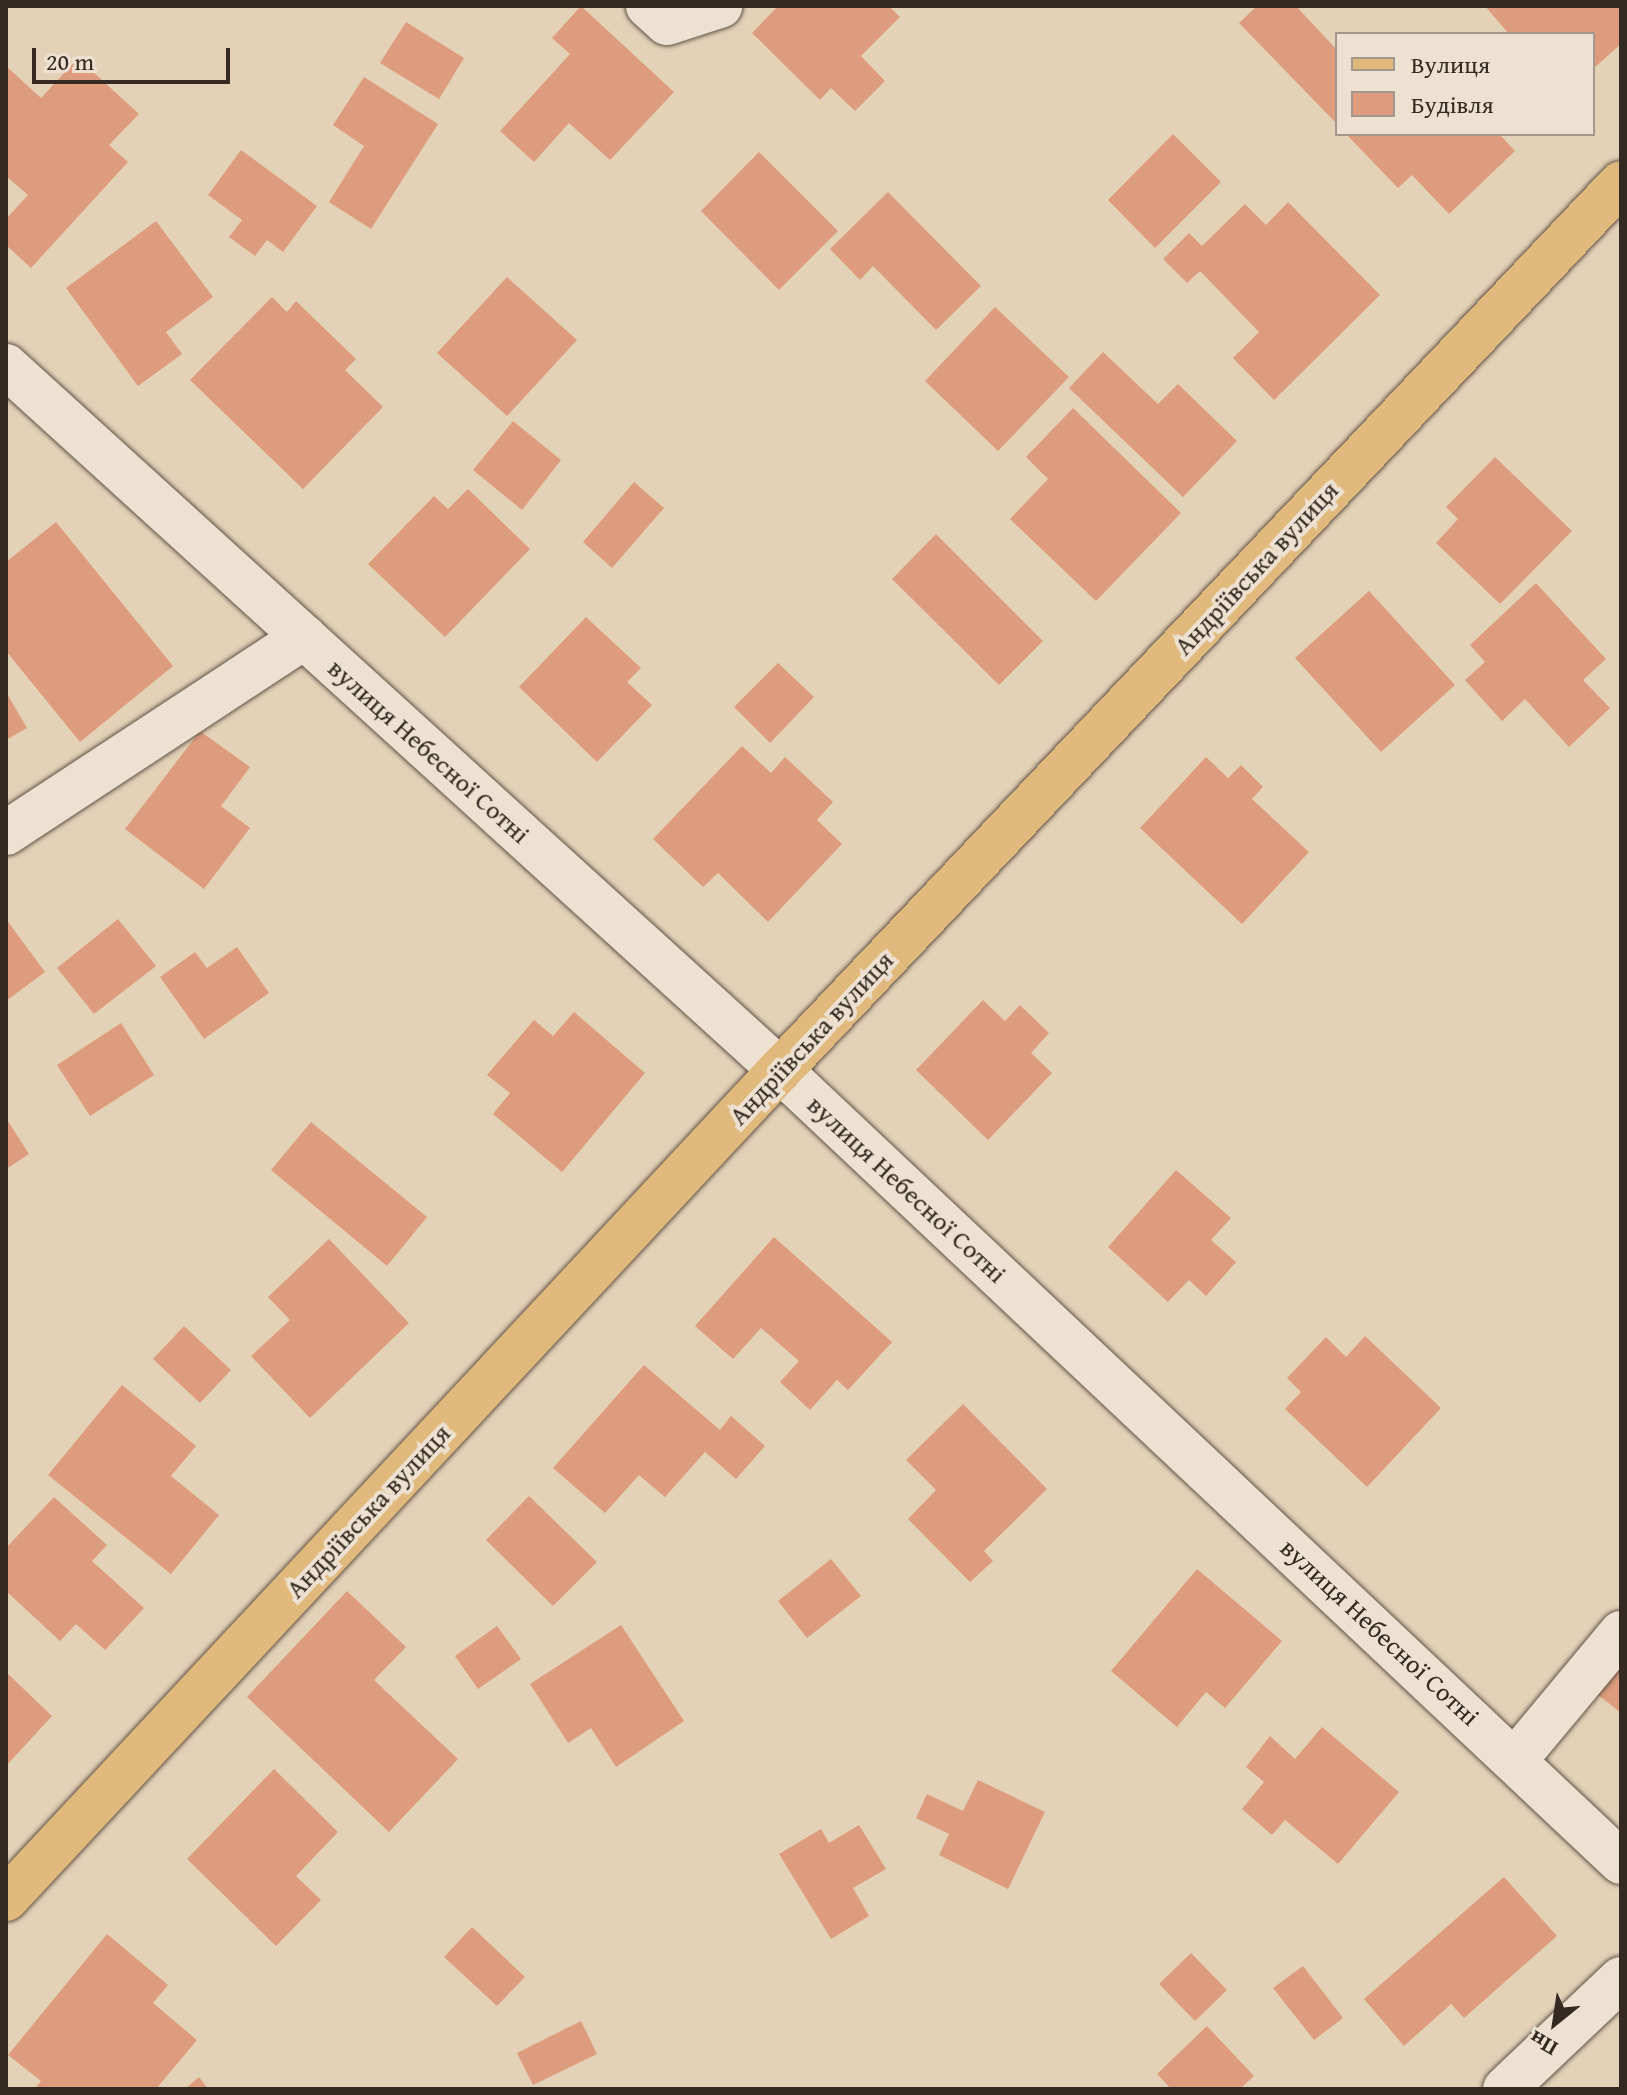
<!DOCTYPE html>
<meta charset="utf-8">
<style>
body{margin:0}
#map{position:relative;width:1627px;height:2095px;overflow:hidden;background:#e4d2b8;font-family:"Gentium Book Plus",serif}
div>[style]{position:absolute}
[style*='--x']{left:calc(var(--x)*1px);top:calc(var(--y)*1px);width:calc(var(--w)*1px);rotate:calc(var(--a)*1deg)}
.building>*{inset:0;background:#de9c7e}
.roads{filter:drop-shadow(0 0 2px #605447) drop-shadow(0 0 2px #605447)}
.street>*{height:44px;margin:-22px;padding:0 22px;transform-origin:22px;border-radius:22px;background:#ede2d1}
.primary>*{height:44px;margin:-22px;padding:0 22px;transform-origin:22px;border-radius:22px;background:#e2b97c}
span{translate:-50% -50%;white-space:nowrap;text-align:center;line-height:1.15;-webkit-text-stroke:8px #ede2d1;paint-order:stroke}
.street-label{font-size:26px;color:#342a21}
.frame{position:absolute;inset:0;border:8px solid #342a21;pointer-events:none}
.legend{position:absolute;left:1335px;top:32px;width:260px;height:104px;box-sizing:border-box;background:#ede2d1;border:2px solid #a3988b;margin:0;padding:10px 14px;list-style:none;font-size:24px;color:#342a21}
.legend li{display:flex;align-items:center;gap:16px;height:40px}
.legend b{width:40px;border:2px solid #a3988b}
.north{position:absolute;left:1515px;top:1983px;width:80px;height:80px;-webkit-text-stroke:6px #ede2d1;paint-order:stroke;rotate:210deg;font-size:22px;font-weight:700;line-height:32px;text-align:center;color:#342a21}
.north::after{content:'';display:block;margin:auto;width:28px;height:36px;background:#342a21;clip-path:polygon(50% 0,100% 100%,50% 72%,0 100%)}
.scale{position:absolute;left:32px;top:48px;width:198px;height:36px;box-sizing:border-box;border:4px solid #342a21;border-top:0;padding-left:10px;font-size:24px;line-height:28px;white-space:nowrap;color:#342a21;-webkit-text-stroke:6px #ede2d1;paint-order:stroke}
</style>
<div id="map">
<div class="building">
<div style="clip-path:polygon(581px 6px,674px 92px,610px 160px,569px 123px,534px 162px,500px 131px,570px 54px,552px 38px)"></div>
<div style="clip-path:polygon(778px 6px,889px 6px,900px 17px,861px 56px,885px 81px,855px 111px,831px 88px,820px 100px,752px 33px)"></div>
<div style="clip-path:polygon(1257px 6px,1296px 6px,1337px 50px,1337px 124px,1239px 23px)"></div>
<div style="clip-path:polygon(1485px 6px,1621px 6px,1621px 44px,1593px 69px,1593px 34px,1509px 34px)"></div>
<div style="clip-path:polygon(406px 22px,464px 58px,439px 99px,380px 63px)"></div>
<div style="clip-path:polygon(78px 58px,139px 114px,109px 145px,128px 162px,31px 268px,6px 245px,6px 219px,28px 195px,6px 176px,6px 66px,41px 98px)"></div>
<div style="clip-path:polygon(364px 77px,438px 124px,371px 229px,329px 202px,364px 146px,333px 125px)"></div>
<div style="clip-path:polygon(1173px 134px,1221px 182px,1155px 248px,1108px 200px)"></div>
<div style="clip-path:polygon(1346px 134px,1499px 134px,1515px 151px,1449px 214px,1412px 175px,1398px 188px)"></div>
<div style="clip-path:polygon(241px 150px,317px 206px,283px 252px,267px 240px,255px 256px,229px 237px,242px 220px,208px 195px)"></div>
<div style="clip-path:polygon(759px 152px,838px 231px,779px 290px,701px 211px)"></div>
<div style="clip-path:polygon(888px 192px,981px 286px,936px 330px,873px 266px,860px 280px,830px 249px)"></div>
<div style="clip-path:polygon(1288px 202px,1380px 295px,1274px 400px,1233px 358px,1259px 332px,1200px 271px,1187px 283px,1163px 259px,1189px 233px,1202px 246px,1245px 204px,1266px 225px)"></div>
<div style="clip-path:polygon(156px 221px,213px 297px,166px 332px,182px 354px,138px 386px,66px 288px)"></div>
<div style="clip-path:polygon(507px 277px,577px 340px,507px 416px,437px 353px)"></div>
<div style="clip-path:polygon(272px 297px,287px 312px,296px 301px,356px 359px,345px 370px,383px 407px,303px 489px,190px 380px)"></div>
<div style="clip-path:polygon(995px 307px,1069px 377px,998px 451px,925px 381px)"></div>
<div style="clip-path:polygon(1103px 352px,1158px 404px,1178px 384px,1237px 441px,1183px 497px,1069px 388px)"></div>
<div style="clip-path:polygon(1073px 408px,1181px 513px,1096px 601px,1010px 519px,1048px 479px,1026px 457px)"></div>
<div style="clip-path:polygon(513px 421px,561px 460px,522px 510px,473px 470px)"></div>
<div style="clip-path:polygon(1495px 457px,1572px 531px,1500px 604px,1436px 543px,1458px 519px,1446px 507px)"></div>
<div style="clip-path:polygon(634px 482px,664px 508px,612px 568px,583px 542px)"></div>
<div style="clip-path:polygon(468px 489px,530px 549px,445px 637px,368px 564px,434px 496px,448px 509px)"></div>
<div style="clip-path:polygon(56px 522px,173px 666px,80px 742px,6px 651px,6px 562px)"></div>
<div style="clip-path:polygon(936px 534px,1043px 641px,999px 685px,892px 579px)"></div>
<div style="clip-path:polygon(1536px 583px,1606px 659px,1583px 680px,1610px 708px,1569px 747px,1525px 699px,1502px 721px,1465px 680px,1485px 662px,1470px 645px)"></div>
<div style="clip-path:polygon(1369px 591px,1455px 685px,1381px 752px,1295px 658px)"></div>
<div style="clip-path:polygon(586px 617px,641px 668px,627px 682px,652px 705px,597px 762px,519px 687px)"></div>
<div style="clip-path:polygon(778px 663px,814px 697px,770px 743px,734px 707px)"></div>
<div style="clip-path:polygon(6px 692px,27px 728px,6px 740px)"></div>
<div style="clip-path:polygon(200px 731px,250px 767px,221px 806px,250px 828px,204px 889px,125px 829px)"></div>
<div style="clip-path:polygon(742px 746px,771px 773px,785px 757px,833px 802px,817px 820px,842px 844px,768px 922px,718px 873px,703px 887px,653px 839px)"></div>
<div style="clip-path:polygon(1206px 757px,1228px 778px,1241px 765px,1263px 787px,1252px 799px,1309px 852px,1242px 924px,1140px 828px)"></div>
<div style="clip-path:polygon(6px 919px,45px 972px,6px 1001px)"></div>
<div style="clip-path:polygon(118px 919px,156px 966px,94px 1014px,57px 968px)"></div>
<div style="clip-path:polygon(237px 947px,269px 993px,204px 1039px,160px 977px,195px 952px,207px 968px)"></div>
<div style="clip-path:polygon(983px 1000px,1005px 1021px,1020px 1005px,1049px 1033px,1031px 1053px,1052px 1073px,988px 1140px,916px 1070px)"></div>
<div style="clip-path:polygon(574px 1012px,645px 1073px,562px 1172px,493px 1114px,510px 1093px,487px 1075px,534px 1020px,553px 1036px)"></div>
<div style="clip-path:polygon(121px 1023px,154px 1075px,90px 1116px,57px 1065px)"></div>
<div style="clip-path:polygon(6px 1118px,29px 1154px,6px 1169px)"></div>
<div style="clip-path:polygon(311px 1122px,427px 1217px,387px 1266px,271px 1170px)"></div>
<div style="clip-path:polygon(1176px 1170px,1231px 1218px,1211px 1240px,1236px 1262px,1206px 1296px,1189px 1280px,1168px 1302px,1108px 1247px)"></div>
<div style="clip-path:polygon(774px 1237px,892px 1342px,848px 1390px,837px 1380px,810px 1410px,780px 1382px,799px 1361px,761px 1328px,733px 1359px,695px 1326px)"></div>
<div style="clip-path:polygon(329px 1239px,409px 1323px,310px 1418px,251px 1356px,290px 1320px,268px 1297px)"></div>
<div style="clip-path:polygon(184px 1326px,231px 1370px,200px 1403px,153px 1359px)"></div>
<div style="clip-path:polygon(1365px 1336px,1441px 1408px,1367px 1487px,1285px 1409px,1301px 1392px,1287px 1378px,1326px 1337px,1346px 1357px)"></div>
<div style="clip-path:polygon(644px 1365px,720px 1430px,731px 1416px,765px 1446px,736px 1479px,705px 1452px,665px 1497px,639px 1475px,605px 1513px,553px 1468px)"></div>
<div style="clip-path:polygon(122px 1385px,196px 1446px,171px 1476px,219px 1515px,171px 1574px,48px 1475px)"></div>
<div style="clip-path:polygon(963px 1404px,1047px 1489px,984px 1551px,993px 1561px,970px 1582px,908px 1519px,936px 1490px,906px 1460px)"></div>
<div style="clip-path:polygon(529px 1496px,597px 1562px,553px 1606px,486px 1540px)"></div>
<div style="clip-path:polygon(54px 1497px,107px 1545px,92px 1561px,144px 1608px,105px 1650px,76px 1624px,60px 1641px,6px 1591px,6px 1548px)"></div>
<div style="clip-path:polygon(831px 1559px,861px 1596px,807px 1638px,778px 1601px)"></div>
<div style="clip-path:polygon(1197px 1569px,1282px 1641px,1225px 1708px,1206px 1692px,1177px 1727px,1111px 1671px)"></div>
<div style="clip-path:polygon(347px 1591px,406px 1647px,374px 1680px,458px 1759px,389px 1832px,247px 1697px)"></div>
<div style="clip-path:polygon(621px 1625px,684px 1721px,616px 1767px,591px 1728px,568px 1743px,530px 1684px)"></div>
<div style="clip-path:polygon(497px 1626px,521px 1659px,478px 1689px,455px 1656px)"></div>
<div style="clip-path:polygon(1621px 1664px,1621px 1713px,1597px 1694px)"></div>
<div style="clip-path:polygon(6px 1672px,52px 1716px,6px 1766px)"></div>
<div style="clip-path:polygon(1322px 1727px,1399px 1792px,1338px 1864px,1285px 1820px,1272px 1835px,1242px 1809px,1264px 1782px,1246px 1767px,1270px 1736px,1295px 1759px)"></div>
<div style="clip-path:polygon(274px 1769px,338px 1832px,296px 1876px,321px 1900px,276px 1946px,187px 1859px)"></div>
<div style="clip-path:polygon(978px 1780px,1045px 1812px,1008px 1889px,939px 1855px,949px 1834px,916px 1818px,927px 1794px,963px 1811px)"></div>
<div style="clip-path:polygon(859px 1825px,886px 1869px,853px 1888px,869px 1916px,831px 1939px,779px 1854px,821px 1829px,829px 1843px)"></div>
<div style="clip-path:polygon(1504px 1877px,1557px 1936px,1464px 2018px,1451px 2004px,1404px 2046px,1364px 1999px)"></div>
<div style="clip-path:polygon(472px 1927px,525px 1977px,497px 2006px,444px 1957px)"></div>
<div style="clip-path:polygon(107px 1934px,168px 1985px,153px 2003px,197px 2040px,156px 2089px,35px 2089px,41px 2081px,8px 2055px)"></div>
<div style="clip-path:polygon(1191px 1953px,1227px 1990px,1195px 2021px,1159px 1984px)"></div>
<div style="clip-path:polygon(1303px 1966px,1343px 2018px,1314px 2040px,1273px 1988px)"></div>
<div style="clip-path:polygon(581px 2021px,597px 2054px,533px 2085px,517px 2053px)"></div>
<div style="clip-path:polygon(1207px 2026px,1254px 2076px,1240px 2089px,1171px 2089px,1157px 2074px)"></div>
<div style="clip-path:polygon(199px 2077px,208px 2089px,185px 2089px)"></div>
</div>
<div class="roads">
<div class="street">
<div style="--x:648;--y:6;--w:25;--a:42"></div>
<div style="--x:667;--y:23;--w:56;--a:-17.8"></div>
<div style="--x:6;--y:366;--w:1046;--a:42.29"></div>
<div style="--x:780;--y:1070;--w:1155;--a:43.28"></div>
<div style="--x:6;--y:833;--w:357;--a:-33.3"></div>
<div style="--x:1516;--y:1759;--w:164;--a:-50.2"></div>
<div style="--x:1505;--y:2089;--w:160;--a:-43.5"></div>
</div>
<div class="primary">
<div style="--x:6;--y:1899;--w:1134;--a:-46.97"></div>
<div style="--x:780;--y:1070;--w:1222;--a:-46.52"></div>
</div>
</div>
<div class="street-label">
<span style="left:1256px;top:568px;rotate:-47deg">Андріївська вулиця</span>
<span style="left:429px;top:751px;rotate:42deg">вулиця Небесної Сотні</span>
<span style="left:811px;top:1038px;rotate:-47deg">Андріївська вулиця</span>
<span style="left:907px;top:1189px;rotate:43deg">вулиця Небесної Сотні</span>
<span style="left:368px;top:1511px;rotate:-47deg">Андріївська вулиця</span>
<span style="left:1380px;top:1632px;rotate:43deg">вулиця Небесної Сотні</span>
</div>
<div class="frame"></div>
<ul class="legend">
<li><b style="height:10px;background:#e2b97c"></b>Вулиця</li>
<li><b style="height:22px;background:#de9c7e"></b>Будівля</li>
</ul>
<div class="north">Пн</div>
<div class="scale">20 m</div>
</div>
